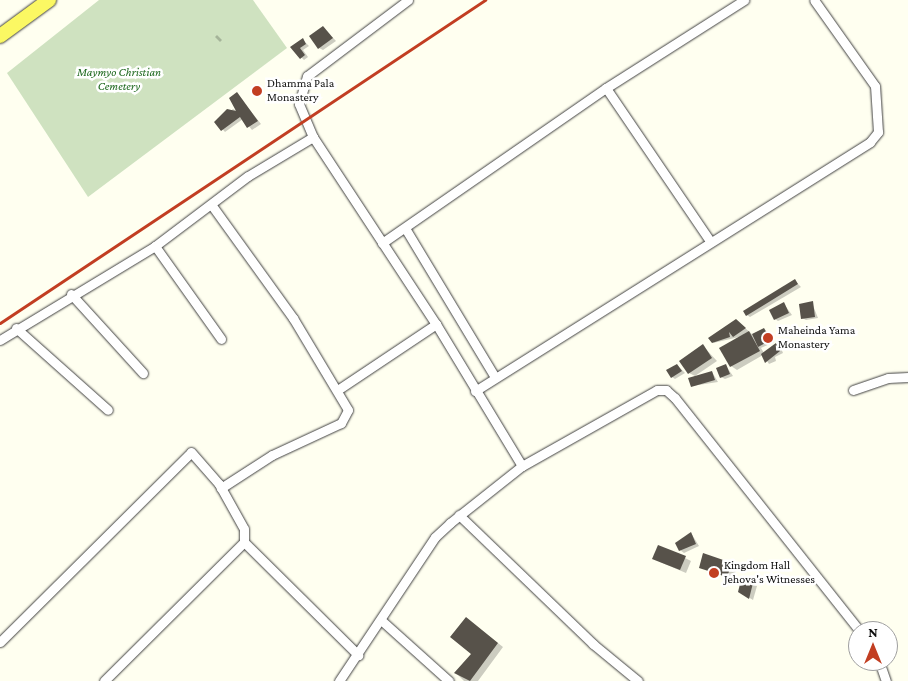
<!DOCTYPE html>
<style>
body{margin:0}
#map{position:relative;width:908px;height:681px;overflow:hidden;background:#fffff0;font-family:"Crimson Pro",serif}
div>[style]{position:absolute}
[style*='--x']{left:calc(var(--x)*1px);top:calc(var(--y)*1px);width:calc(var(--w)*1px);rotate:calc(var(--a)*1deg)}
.cemetery>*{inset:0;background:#cfe2c0}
.shadow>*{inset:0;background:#0003}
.building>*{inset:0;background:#57524a}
.roads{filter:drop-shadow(0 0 1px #414141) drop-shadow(0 0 1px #414141)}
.street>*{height:9px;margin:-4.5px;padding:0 4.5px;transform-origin:4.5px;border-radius:4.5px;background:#fff}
.primary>*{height:14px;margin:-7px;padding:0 7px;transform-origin:7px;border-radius:7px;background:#fbf863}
.rail>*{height:3px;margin:-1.5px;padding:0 1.5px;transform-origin:1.5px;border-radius:1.5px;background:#c23e22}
.dots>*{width:14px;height:14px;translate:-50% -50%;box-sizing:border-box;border:2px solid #fff;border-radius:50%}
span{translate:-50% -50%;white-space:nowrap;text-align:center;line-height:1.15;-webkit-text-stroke:5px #fff;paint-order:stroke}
.park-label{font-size:12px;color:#1d681d;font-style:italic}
.poi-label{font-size:12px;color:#0e0e0e}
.left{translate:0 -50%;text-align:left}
.north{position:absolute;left:848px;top:621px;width:50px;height:50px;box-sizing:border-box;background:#fff;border:1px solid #9f9f9f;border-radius:50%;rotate:0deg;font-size:14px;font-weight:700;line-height:20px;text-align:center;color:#0e0e0e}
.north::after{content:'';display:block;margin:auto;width:18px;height:22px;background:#c23e22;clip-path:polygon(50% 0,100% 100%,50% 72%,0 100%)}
</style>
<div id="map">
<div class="cemetery">
<div style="clip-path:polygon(99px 0,253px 0,287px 48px,88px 197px,7px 73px)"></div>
</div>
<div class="shadow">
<div style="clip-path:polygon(323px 27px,336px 41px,323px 50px,319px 48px)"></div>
<div style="clip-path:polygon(217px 35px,222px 40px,220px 42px,215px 37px)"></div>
<div style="clip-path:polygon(303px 40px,309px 46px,303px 50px,308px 57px,304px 60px,291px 47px)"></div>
<div style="clip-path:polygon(237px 94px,261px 124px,252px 130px,243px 119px,225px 132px,216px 122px,233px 109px,237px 111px)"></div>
<div style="clip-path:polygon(795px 281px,801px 287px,750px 317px,747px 315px)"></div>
<div style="clip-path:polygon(812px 303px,818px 318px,806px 320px,802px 318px)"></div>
<div style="clip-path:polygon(784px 304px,792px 315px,778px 321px,775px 319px)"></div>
<div style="clip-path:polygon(736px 320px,753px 335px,768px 331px,774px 342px,761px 348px,764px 353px,780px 346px,783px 353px,775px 357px,776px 361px,769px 364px,763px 355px,737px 370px,731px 366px,739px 337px,713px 343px)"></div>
<div style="clip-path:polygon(703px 346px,717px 361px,695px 376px,689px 373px)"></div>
<div style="clip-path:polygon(677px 365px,685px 373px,675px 379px,672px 377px)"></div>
<div style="clip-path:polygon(726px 366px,733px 376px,725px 379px,721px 377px)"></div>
<div style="clip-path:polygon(712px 372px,718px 382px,692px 386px)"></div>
<div style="clip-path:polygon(691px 533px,699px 546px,684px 553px,680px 550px)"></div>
<div style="clip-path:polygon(685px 558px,691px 561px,686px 573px,660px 562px)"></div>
<div style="clip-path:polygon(731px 564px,737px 567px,733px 580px,700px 567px)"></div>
<div style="clip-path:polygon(742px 582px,757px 586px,753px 600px,740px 592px)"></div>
<div style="clip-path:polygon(466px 618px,503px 647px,478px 681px,464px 681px,456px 673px,473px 654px)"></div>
</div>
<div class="building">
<div style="clip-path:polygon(323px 26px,333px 38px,318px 49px,309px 36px)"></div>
<div style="clip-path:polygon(303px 38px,306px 44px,300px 48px,305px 55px,300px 59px,290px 47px)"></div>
<div style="clip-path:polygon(237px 92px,258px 121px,247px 128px,240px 117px,221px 131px,214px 122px,227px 109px,236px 111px,229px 98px)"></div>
<div style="clip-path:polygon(795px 279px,798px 284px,746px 316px,743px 311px)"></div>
<div style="clip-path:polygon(813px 301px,815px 317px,801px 319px,799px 304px)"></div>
<div style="clip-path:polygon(784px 302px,789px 313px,774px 320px,769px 310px)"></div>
<div style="clip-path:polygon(736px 319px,746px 328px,733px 337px,729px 332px,730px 337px,712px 343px,708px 338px)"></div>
<div style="clip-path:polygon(764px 328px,771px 340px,758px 347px,752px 334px)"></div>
<div style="clip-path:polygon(749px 331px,760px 351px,730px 367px,719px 348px)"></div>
<div style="clip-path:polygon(776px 343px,780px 351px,765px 363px,761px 354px)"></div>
<div style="clip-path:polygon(703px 344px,712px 358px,688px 374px,679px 361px)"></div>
<div style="clip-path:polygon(677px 364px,682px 371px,671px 378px,666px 370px)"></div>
<div style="clip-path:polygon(726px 364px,730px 374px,720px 378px,716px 368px)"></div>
<div style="clip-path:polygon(712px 371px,715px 380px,691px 387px,688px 378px)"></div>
<div style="clip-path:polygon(691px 532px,696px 544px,679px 551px,675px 543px)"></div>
<div style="clip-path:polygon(658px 545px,686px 556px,680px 570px,652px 559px)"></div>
<div style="clip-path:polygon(703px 553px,732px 563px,727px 577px,699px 568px)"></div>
<div style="clip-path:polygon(741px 580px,753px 583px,749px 599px,738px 592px)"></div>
<div style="clip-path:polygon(466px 617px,498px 643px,470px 681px,454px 673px,471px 654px,450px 637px)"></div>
</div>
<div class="roads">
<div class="street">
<div style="--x:408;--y:0;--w:126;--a:143"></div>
<div style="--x:307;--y:76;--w:29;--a:106"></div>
<div style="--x:299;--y:104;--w:36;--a:67"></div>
<div style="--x:313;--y:137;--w:224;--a:56.7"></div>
<div style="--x:436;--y:324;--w:166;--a:58.8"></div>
<div style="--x:606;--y:88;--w:185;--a:55.8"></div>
<div style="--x:213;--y:207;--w:137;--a:54.2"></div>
<div style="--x:293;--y:318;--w:107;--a:59.1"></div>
<div style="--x:348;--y:410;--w:15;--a:118"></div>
<div style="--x:341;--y:423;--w:76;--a:155.1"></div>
<div style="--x:272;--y:455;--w:61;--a:147.1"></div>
<div style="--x:405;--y:228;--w:174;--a:58.9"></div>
<div style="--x:382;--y:243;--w:272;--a:-34.7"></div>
<div style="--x:606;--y:88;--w:164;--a:-32.5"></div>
<div style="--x:155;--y:246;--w:114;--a:54.6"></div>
<div style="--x:71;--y:294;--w:107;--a:47.7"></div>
<div style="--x:16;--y:328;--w:123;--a:41.7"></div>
<div style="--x:0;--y:340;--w:181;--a:-31.2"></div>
<div style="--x:155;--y:246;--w:116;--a:-37"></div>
<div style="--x:248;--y:176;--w:76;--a:-31"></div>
<div style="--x:339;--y:389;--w:117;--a:-33.8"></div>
<div style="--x:853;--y:390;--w:37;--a:-19"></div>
<div style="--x:888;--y:378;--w:20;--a:-3"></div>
<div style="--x:475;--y:391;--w:467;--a:-32.2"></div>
<div style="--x:870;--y:142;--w:13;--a:-51"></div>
<div style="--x:878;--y:132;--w:46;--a:-93.7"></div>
<div style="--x:875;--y:86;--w:105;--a:-125.3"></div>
<div style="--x:459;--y:515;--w:186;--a:43.9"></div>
<div style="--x:593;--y:644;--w:58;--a:39.4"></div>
<div style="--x:381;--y:620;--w:91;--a:41.9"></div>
<div style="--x:0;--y:642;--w:269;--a:-44.8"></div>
<div style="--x:191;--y:452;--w:43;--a:48.8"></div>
<div style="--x:219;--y:484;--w:51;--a:60.9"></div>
<div style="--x:244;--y:529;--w:13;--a:90"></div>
<div style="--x:244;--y:542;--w:161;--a:44.7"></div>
<div style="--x:879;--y:661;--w:21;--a:71"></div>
<div style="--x:104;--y:681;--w:197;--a:-44.8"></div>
<div style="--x:339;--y:681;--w:173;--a:-56.3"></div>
<div style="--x:435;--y:537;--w:21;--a:-43"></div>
<div style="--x:450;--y:523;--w:92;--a:-38.4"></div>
<div style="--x:522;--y:466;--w:155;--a:-29.4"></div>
<div style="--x:657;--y:390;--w:9;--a:0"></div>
<div style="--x:666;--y:390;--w:12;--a:42"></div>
<div style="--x:675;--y:398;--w:298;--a:51.6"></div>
</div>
<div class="primary">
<div style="--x:0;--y:36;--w:61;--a:-36.3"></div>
</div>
</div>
<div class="rail">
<div style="--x:0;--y:323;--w:583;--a:-33.66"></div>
</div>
<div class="dots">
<div style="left:257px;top:91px;background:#c23e22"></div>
<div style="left:768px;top:338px;background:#c23e22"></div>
<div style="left:714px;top:573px;background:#c23e22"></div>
</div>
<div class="park-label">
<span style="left:119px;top:80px">Maymyo Christian<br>Cemetery</span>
</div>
<div class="poi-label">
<span class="left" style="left:267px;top:91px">Dhamma Pala<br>Monastery</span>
<span class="left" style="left:778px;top:338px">Maheinda Yama<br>Monastery</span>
<span class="left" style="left:724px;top:573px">Kingdom Hall<br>Jehova's Witnesses</span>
</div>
<div class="north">N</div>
</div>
